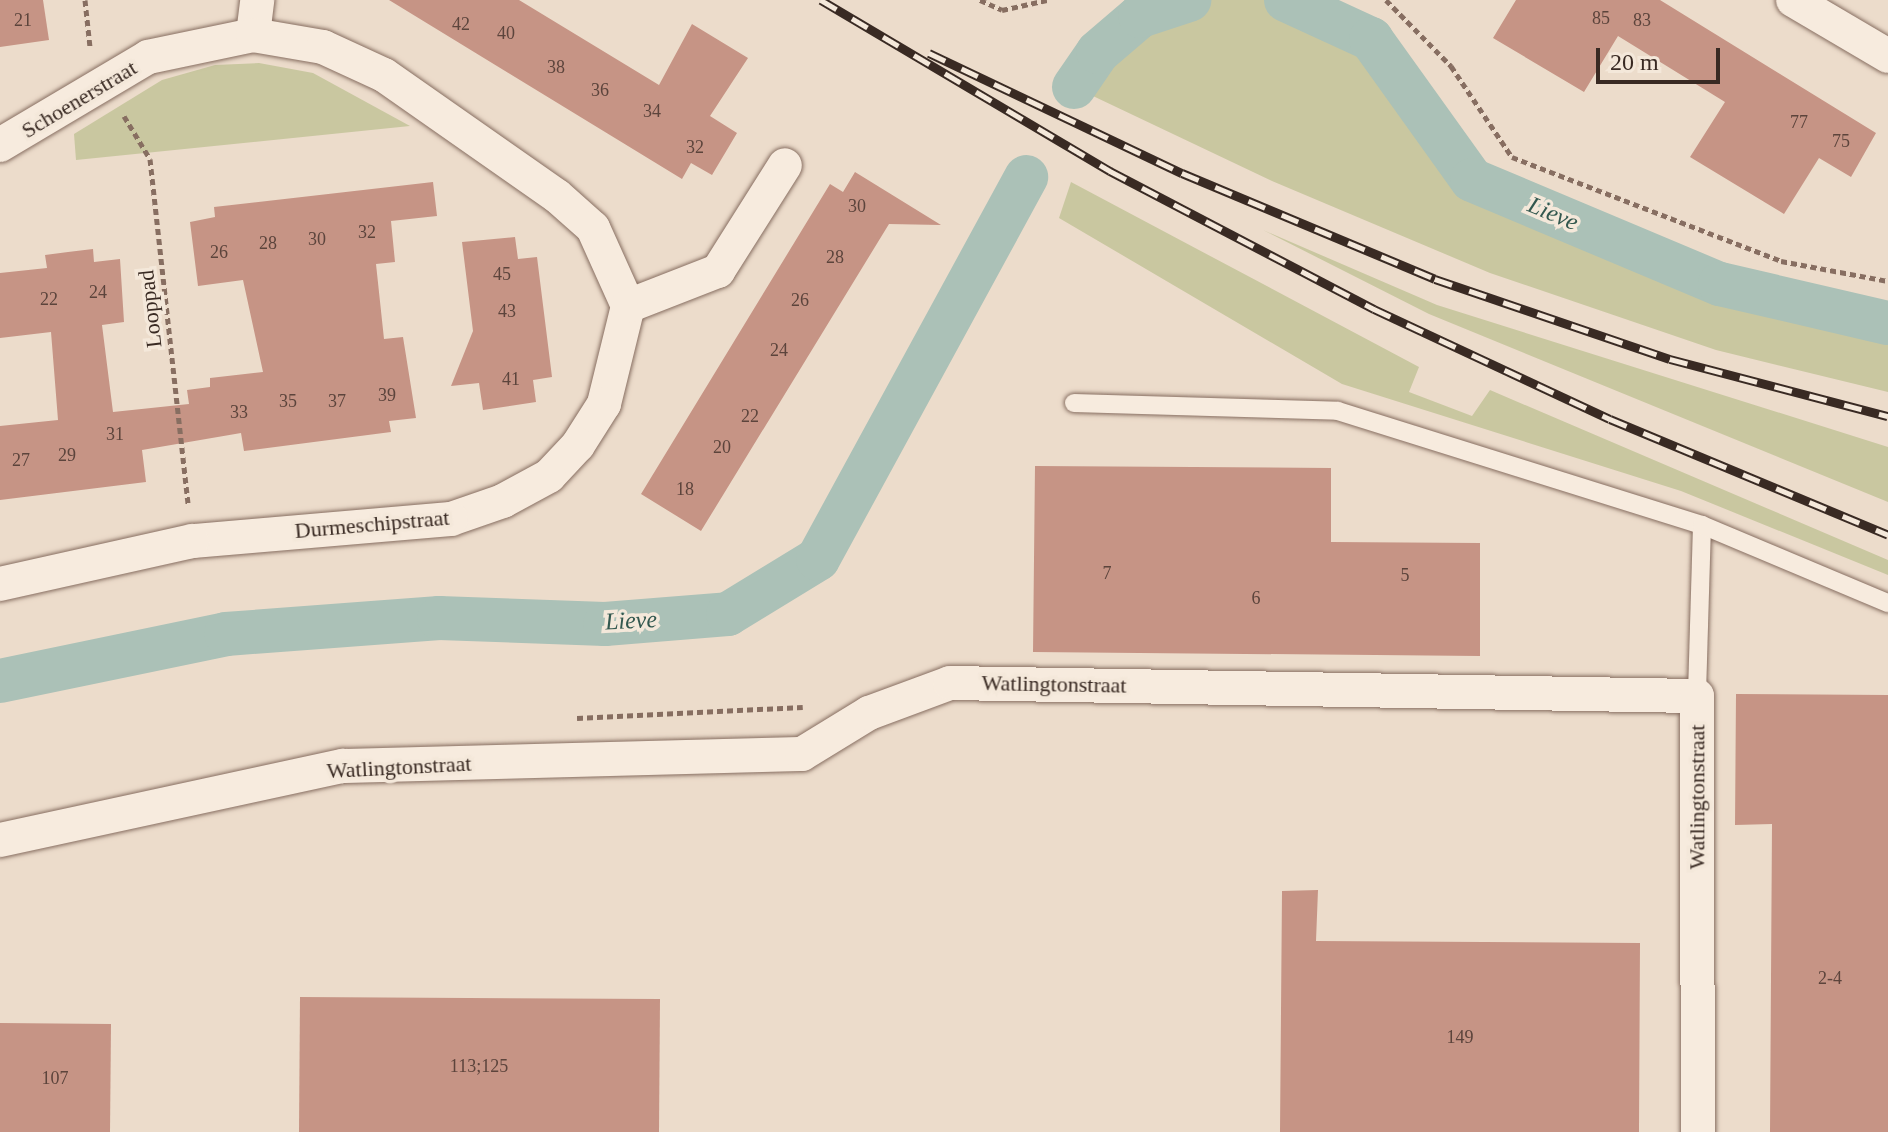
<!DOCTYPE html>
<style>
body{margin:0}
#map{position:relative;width:1888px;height:1132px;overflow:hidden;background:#ecdccb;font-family:"Times New Roman",serif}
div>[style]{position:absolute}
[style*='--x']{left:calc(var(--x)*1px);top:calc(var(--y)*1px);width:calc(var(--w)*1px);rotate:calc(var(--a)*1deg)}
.green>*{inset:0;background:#c9c7a0}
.canal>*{height:44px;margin:-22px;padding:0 22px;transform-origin:22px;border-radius:22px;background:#abc1b7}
.building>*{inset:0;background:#c69485}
.path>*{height:5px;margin-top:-2.5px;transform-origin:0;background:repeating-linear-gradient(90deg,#876e61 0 6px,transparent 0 10px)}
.roads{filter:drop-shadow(0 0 2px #876e61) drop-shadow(0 0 2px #876e61)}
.service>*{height:18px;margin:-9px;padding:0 9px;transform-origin:9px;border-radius:9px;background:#f7ebde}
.minor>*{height:34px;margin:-17px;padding:0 17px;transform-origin:17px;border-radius:17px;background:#f7ebde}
.rail>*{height:9px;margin-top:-4.5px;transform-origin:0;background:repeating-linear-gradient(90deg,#f4e8da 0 18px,#392a23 0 36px);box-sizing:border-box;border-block:2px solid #392a23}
span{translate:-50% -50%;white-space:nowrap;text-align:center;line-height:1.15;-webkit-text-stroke:7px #f4e8da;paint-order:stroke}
.number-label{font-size:18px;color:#5c443c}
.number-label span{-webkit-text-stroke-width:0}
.street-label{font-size:22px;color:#392a23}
.water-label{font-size:24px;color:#33584f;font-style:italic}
.scale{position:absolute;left:1596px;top:48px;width:124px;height:36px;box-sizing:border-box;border:4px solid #392a23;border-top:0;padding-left:10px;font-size:24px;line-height:28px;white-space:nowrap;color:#392a23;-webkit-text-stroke:6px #f4e8da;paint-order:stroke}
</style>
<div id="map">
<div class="green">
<div style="clip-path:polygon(1189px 0,1286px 0,1371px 39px,1472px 180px,1720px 284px,1888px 323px,1888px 392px,1716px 350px,1490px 273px,1272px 181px,1074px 87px,1098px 52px,1140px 16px)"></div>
<div style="clip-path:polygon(259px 63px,313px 73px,410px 126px,76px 160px,74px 134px,162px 80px,215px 65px)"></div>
<div style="clip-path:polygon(1071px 182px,1419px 367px,1409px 392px,1472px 416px,1490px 390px,1888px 560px,1888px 575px,1681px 491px,1342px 384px,1059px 218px)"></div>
<div style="clip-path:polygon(1263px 230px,1437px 305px,1888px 447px,1888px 502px,1429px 314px)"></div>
</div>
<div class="canal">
<div style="--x:1286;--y:0;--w:94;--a:24.6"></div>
<div style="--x:1371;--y:39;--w:173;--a:54.4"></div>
<div style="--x:1472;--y:180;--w:269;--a:22.8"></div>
<div style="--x:1720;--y:284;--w:172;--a:13.1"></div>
<div style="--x:1074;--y:87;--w:42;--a:-55.6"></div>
<div style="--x:1098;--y:52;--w:55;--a:-40.6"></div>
<div style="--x:1140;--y:16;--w:52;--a:-18.1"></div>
<div style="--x:0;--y:681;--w:231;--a:-11.7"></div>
<div style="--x:226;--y:634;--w:214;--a:-4.3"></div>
<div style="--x:439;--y:618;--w:166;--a:2.1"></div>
<div style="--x:605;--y:624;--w:123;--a:-4.6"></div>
<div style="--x:728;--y:614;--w:105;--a:-31.4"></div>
<div style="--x:818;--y:559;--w:435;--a:-61.4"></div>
</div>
<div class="building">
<div style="clip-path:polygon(0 0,43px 0,49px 40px,0 47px)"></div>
<div style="clip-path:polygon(389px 0,519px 0,659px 85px,692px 24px,748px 58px,710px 116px,737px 133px,712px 175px,691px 163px,682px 179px)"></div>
<div style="clip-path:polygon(1516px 0,1660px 0,1876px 133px,1851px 177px,1819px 158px,1784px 214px,1690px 157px,1725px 102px,1618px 36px,1584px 92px,1493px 38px)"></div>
<div style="clip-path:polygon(855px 172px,941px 225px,889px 224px,701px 531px,641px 494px,830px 184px,843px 192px)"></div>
<div style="clip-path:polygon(433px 182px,437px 216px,391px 221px,395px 262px,376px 264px,384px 339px,403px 337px,416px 418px,389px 421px,391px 432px,244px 451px,241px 433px,142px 450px,146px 482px,0 500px,0 426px,58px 420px,51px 332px,0 338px,0 273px,47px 268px,45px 255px,68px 252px,93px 249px,94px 262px,120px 259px,124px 322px,102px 325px,113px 412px,189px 404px,187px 390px,210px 387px,210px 378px,263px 372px,243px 280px,198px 286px,190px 222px,215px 217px,214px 207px)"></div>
<div style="clip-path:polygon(515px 237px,518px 259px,537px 257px,552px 377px,533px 380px,536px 402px,483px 410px,479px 383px,451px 386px,473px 331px,462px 242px)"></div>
<div style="clip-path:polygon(1035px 466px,1331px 468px,1331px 542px,1480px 543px,1480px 656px,1033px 652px)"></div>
<div style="clip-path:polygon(1736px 694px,1888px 695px,1888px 1132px,1770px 1132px,1772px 824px,1735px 825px)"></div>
<div style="clip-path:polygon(1318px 890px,1316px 941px,1640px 943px,1639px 1132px,1280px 1132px,1282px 891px)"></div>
<div style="clip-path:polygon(300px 997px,660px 999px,659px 1132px,299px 1132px)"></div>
<div style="clip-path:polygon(0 1023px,111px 1024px,110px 1132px,0 1132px)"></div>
</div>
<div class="path">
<div style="--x:85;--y:0;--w:47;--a:83.9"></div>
<div style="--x:980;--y:0;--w:24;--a:24"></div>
<div style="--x:1002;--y:10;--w:46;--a:-12.5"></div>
<div style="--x:1386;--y:0;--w:93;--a:45.4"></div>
<div style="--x:1451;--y:66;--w:110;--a:56.2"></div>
<div style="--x:1512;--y:157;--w:288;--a:21.1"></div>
<div style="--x:1781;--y:261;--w:109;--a:10.6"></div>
<div style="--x:124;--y:116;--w:50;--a:58.8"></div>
<div style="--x:150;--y:159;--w:348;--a:83.7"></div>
<div style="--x:577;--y:718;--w:226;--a:-2.8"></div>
</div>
<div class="roads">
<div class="service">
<div style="--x:1074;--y:403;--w:264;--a:1.7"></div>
<div style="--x:1338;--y:411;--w:381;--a:17.4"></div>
<div style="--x:1702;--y:525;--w:171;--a:91.7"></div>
<div style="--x:1702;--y:525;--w:202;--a:22.8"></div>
</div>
<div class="minor">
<div style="--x:1793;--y:0;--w:110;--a:30.5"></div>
<div style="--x:253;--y:35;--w:35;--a:-83"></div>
<div style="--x:0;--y:145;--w:172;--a:-30.7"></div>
<div style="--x:148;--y:57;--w:107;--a:-11.8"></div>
<div style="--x:253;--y:35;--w:71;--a:9.7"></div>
<div style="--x:323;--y:47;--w:67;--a:24.7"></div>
<div style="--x:384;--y:75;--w:211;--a:35"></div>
<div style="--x:557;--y:196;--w:48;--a:41.6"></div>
<div style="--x:593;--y:228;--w:85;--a:65.8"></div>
<div style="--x:628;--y:306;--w:101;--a:103.8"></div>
<div style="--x:604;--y:404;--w:49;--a:122.4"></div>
<div style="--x:578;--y:445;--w:42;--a:133.1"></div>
<div style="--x:549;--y:476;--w:52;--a:151.5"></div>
<div style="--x:503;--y:501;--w:55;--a:160.9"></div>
<div style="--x:451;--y:519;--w:260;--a:175.1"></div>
<div style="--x:192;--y:541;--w:197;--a:167.4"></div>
<div style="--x:628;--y:306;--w:97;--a:-21.3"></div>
<div style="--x:718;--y:271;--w:125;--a:-57.7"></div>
<div style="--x:0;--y:840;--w:351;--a:-12.2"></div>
<div style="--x:343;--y:766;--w:459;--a:-1.5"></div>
<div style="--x:802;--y:754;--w:79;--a:-31.5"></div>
<div style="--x:869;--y:713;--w:86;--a:-20.3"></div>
<div style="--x:950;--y:683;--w:747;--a:1"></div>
<div style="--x:1697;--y:696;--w:436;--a:89.9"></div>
</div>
</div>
<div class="rail">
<div style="--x:821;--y:0;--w:336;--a:30.6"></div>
<div style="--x:1110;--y:171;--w:298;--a:27.6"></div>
<div style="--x:1374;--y:309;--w:260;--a:25"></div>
<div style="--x:1610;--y:419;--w:301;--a:22.6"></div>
<div style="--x:929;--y:53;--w:280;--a:25.4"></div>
<div style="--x:1182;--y:173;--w:274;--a:22.7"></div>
<div style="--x:1435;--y:279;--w:248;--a:18.8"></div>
<div style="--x:1670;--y:359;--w:225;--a:14.7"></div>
</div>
<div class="number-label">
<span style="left:1601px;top:18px">85</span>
<span style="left:23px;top:20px">21</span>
<span style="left:1642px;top:20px">83</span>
<span style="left:461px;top:24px">42</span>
<span style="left:506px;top:33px">40</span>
<span style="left:556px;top:67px">38</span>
<span style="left:600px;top:90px">36</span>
<span style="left:652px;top:111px">34</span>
<span style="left:1799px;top:122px">77</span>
<span style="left:1841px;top:141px">75</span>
<span style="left:695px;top:147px">32</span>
<span style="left:857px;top:206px">30</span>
<span style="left:367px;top:232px">32</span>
<span style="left:317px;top:239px">30</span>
<span style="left:268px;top:243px">28</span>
<span style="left:219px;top:252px">26</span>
<span style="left:835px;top:257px">28</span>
<span style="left:502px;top:274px">45</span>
<span style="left:98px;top:292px">24</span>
<span style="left:49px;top:299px">22</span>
<span style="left:800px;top:300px">26</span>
<span style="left:507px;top:311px">43</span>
<span style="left:779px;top:350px">24</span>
<span style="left:511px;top:379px">41</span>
<span style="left:387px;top:395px">39</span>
<span style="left:288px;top:401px">35</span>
<span style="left:337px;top:401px">37</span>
<span style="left:239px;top:412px">33</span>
<span style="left:750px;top:416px">22</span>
<span style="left:115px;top:434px">31</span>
<span style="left:722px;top:447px">20</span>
<span style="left:67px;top:455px">29</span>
<span style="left:21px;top:460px">27</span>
<span style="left:685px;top:489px">18</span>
<span style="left:1107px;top:573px">7</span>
<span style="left:1405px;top:575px">5</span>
<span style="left:1256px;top:598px">6</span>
<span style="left:1830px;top:978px">2-4</span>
<span style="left:1460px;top:1037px">149</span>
<span style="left:479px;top:1066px">113;125</span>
<span style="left:55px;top:1078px">107</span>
</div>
<div class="street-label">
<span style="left:79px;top:99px;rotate:-31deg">Schoenerstraat</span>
<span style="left:150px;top:309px;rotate:-96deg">Looppad</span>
<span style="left:372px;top:524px;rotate:-5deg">Durmeschipstraat</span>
<span style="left:1054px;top:684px;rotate:1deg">Watlingtonstraat</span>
<span style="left:399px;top:767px;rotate:-3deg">Watlingtonstraat</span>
<span style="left:1697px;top:797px;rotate:-90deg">Watlingtonstraat</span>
</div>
<div class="water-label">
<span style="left:1553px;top:214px;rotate:23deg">Lieve</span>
<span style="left:631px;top:621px;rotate:-3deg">Lieve</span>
</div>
<div class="scale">20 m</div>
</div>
